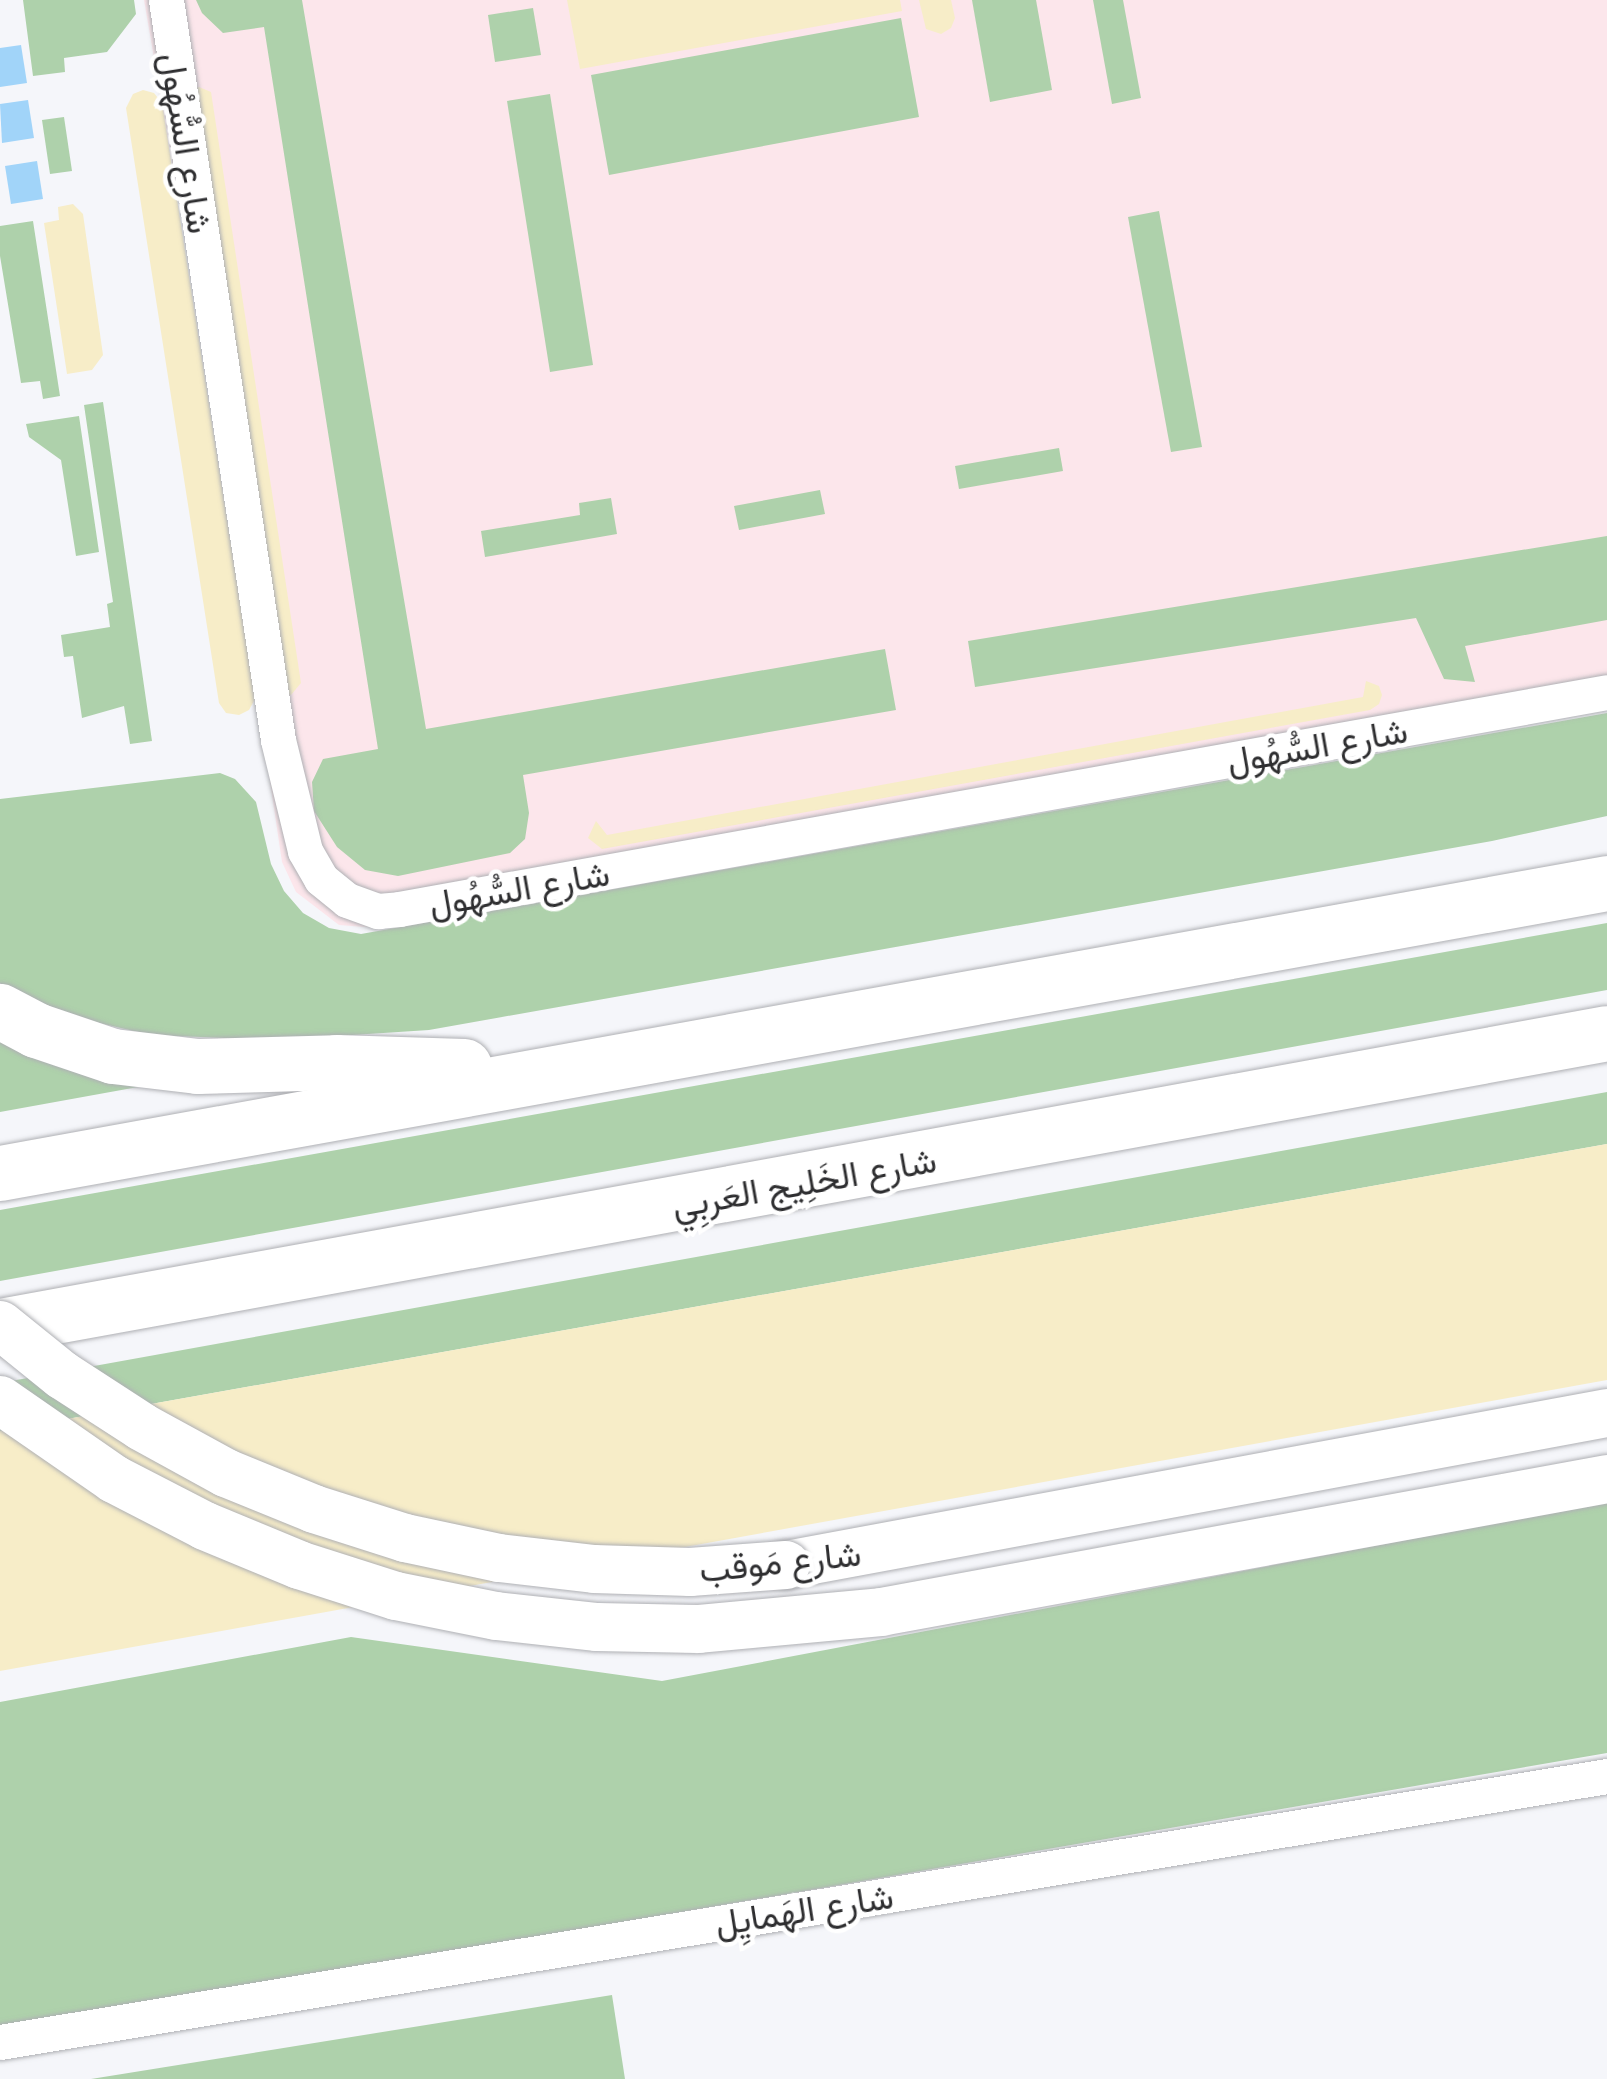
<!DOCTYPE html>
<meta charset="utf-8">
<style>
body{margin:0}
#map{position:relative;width:1607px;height:2079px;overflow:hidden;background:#f5f6fa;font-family:"Noto Serif",Vazirmatn,serif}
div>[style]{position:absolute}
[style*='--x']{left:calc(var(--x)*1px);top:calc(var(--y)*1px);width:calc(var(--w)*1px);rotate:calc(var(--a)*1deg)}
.commercial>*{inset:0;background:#fce6eb}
.green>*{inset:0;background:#aed1ab}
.sand>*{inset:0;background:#f7edc8}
.water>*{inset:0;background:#a1d4f9}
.roads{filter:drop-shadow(0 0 2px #afb0b4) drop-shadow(0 0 2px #afb0b4)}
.street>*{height:35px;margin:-17.5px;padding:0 17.5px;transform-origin:17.5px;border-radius:17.5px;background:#fff}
.secondary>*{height:48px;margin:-24px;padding:0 24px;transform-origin:24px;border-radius:24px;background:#fff}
.highway>*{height:55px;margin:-27.5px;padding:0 27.5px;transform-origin:27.5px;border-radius:27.5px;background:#fff}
.bridges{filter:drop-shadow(0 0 2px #afb0b4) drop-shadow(0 0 2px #afb0b4)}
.secondary-bridge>*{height:48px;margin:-24px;padding:0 24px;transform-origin:24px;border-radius:24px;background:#fff}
span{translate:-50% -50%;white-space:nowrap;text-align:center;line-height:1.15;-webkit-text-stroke:9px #fff;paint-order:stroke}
.street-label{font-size:35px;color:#2e2e30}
</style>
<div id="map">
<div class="commercial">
<div style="clip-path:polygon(144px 0,1607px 0,1607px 705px,364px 927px,339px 925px,296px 892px,282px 862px,214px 406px)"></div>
</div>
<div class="green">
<div style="clip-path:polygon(23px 0,134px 0,136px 14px,107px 52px,64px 58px,65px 72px,33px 76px)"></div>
<div style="clip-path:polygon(196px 0,302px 0,426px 729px,885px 649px,896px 710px,523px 775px,529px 813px,525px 839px,510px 853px,398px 876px,365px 870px,337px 847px,314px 811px,312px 782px,323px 759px,378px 749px,264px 27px,223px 33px,202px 13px)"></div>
<div style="clip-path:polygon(972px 0,1036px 0,1052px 90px,990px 102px)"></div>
<div style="clip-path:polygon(1093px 0,1123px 0,1141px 98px,1112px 104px)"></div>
<div style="clip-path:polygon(533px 8px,541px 55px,495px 62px,488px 15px)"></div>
<div style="clip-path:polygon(901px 18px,919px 117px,609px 175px,591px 75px)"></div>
<div style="clip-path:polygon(550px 94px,593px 365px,550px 372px,507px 101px)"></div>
<div style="clip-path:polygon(64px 117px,72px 171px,50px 174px,42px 120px)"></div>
<div style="clip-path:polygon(1159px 211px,1202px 447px,1171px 452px,1128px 217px)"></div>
<div style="clip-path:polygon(33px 221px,60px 396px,43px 399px,40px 381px,21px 383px,0 256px,0 226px)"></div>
<div style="clip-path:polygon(103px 402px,152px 741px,130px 744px,124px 706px,82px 718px,73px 656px,64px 657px,61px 635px,110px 627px,107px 604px,113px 602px,84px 405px)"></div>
<div style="clip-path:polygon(79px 416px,99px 552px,76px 556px,61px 460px,29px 437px,26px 424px)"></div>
<div style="clip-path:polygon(1059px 448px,1063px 471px,959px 489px,955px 466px)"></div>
<div style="clip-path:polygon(820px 490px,825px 514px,739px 530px,734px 506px)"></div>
<div style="clip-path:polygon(611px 498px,617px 534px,485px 557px,481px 531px,580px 515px,579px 503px)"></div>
<div style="clip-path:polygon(1607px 536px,1607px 620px,1465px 646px,1475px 682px,1444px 679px,1416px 618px,975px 687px,968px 641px)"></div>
<div style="clip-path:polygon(1607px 713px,1607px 816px,1492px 841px,429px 1030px,276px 1040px,151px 1035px,39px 1009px,0 983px,0 799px,220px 773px,235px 779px,256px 802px,271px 864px,284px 891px,303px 913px,329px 928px,361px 934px)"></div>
<div style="clip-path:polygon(1607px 923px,1607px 990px,0 1281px,0 1210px)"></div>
<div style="clip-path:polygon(0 1029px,160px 1083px,0 1112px)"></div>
<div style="clip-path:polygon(1607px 1092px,1607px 1144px,0 1431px,0 1383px)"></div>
<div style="clip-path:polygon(1607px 1502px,1607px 1753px,0 2029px,0 1702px,351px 1637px,662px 1681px)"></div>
<div style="clip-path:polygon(612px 1995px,625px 2079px,91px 2079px)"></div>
</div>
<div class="sand">
<div style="clip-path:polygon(567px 0,900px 0,902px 11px,580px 69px)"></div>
<div style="clip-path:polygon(919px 0,951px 0,955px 18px,951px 28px,941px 34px,926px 29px)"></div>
<div style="clip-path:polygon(199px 87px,211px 92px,301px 683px,291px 695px,284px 693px,193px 90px)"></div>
<div style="clip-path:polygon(143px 90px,154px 93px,162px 103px,255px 699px,249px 710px,239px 715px,226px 713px,219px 703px,126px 108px,133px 94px)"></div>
<div style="clip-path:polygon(73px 204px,83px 214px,103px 355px,92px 370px,67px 374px,44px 223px,59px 220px,58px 207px)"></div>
<div style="clip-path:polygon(1366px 681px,1379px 686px,1382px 695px,1379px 704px,1370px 710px,602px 849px,588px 838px,596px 821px,607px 835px,1363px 697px)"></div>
<div style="clip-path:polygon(1607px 1144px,1607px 1380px,0 1671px,0 1431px)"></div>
</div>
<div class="water">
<div style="clip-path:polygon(21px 45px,27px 83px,0 87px,0 48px)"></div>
<div style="clip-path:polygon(28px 100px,34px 138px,2px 143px,0 104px)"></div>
<div style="clip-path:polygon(37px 161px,43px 199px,11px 204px,5px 166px)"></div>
</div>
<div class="roads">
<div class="street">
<div style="--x:166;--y:0;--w:748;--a:81.39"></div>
<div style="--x:278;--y:740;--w:114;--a:76.3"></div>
<div style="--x:305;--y:851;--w:32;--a:60"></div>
<div style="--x:321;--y:879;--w:33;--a:39"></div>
<div style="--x:347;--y:900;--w:33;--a:20"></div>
<div style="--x:378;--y:911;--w:21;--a:-5"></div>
<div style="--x:399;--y:909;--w:1227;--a:-10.18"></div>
<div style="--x:0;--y:2042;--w:1629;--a:-9.4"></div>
</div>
<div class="secondary">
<div style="--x:0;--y:1400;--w:139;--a:34.7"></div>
<div style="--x:114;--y:1479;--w:102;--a:27.3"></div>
<div style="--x:205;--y:1526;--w:102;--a:22.5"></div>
<div style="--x:299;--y:1565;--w:102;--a:17.7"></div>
<div style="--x:396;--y:1596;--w:102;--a:11.3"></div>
<div style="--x:496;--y:1616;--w:102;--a:6.2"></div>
<div style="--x:597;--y:1627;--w:102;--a:1.1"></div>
<div style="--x:699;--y:1629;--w:183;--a:-5.3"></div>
<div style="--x:881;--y:1612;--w:738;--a:-10.38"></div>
<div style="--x:786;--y:1565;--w:835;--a:-10.49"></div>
</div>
<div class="highway">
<div style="--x:0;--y:1011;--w:41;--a:27.8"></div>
<div style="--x:36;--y:1030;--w:81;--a:18.7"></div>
<div style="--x:113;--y:1056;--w:85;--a:6.8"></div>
<div style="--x:197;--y:1066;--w:139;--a:-1.6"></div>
<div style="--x:336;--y:1062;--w:128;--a:1.8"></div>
<div style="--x:0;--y:1173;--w:1633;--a:-10.23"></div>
<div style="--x:0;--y:1326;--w:1633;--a:-10.33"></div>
</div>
</div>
<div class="bridges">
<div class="secondary-bridge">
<div style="--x:0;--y:1325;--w:80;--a:38.9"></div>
<div style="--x:62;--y:1375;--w:95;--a:33"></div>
<div style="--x:142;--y:1427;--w:96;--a:28.7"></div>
<div style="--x:226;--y:1473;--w:95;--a:22.2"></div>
<div style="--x:314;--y:1509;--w:96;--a:17.7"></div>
<div style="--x:405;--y:1538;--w:96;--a:12"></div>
<div style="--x:499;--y:1558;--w:96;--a:6.6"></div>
<div style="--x:594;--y:1569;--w:96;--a:1.8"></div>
<div style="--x:690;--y:1572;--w:96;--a:-4.2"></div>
</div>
</div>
<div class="street-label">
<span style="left:187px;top:143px;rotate:81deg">شارع السُّهُول</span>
<span style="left:1317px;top:745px;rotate:-10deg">شارع السُّهُول</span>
<span style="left:519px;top:888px;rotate:-10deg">شارع السُّهُول</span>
<span style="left:804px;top:1182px;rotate:-10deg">شارع الخَلِيج العَربِي</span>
<span style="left:780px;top:1561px;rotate:-6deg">شارع مَوقب</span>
<span style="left:804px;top:1909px;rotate:-9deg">شارع الهَمايِل</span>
</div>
</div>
